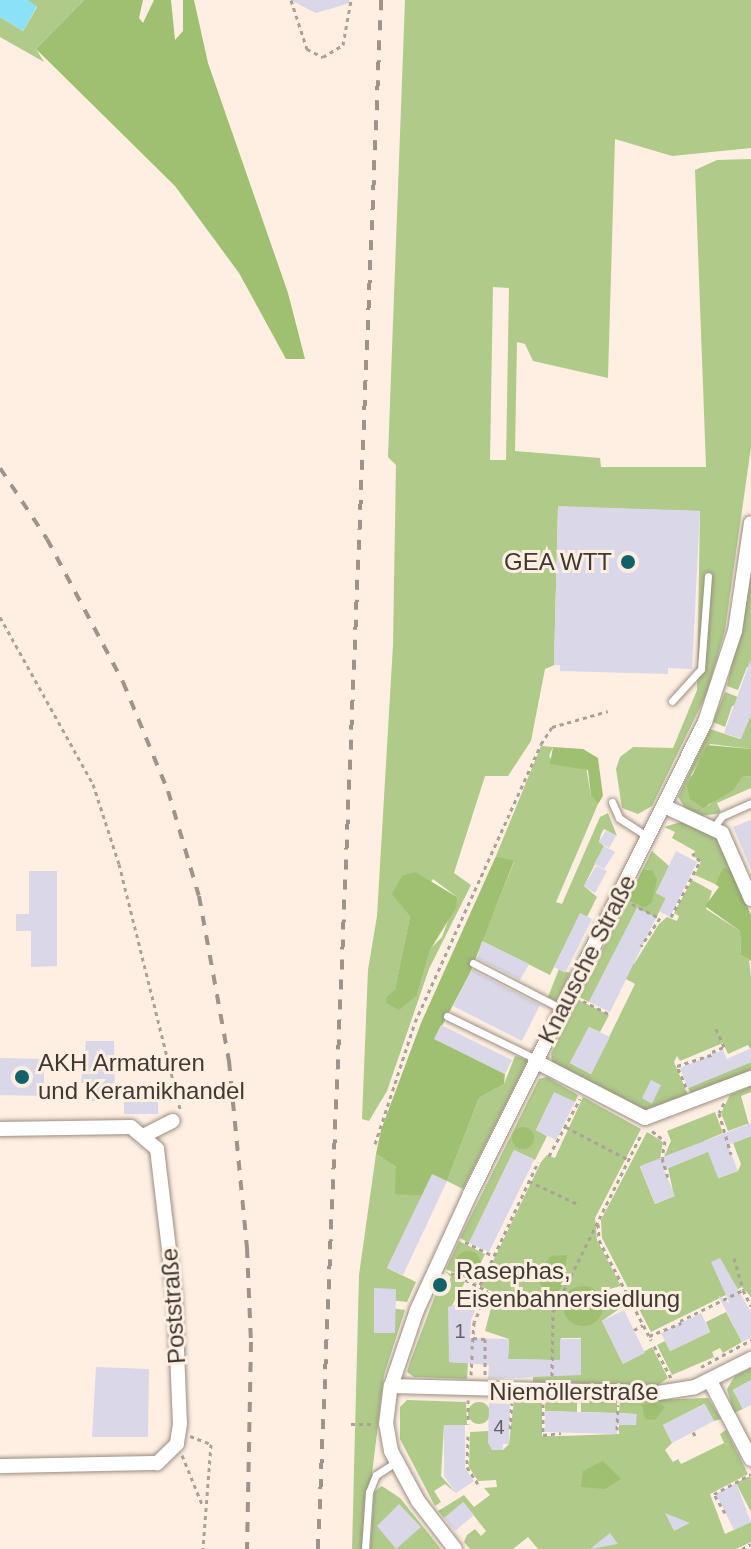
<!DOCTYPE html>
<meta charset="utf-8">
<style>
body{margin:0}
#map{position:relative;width:751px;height:1549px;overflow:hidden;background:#feefe2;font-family:Helvetica,sans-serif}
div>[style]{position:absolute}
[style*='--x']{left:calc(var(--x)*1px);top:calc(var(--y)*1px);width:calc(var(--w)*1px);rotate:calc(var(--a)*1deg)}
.green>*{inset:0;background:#afca89}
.round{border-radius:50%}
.forest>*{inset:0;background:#9fc070}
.water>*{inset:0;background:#8be1f8}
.building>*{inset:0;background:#d9d7e8}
.path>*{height:3px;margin-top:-1.5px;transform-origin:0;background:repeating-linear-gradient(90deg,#aca198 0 4px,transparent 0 8px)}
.roads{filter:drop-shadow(0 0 2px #9a8d81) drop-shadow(0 0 2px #9a8d81)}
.lane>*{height:7px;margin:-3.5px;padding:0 3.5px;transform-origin:3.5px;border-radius:3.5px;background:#fff}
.street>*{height:14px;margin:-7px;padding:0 7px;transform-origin:7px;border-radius:7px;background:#fff}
.rail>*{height:4px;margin-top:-2px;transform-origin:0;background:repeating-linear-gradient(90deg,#9e948b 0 10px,transparent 0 20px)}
.dots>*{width:22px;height:22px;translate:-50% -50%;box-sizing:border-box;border:4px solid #feefe2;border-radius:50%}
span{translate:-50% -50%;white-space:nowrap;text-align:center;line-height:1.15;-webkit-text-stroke:6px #feefe2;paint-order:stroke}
.number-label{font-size:20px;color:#666061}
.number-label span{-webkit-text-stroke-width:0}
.poi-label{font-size:24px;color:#3f3934}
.right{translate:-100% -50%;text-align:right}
.left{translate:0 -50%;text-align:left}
.street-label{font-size:24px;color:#3f3934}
</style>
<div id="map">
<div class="green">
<div style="clip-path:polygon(27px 0,84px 0,36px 49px,44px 62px,0 37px,0 17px,23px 31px,37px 7px)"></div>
<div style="clip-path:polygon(evenodd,405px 0,751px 0,751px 148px,672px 156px,615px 139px,608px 378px,533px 361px,525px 344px,517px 342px,515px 451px,600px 458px,601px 467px,706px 467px,695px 170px,717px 160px,751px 159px,751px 447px,725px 630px,707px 693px,652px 806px,638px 814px,622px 808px,616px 769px,620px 757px,633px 747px,673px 748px,697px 690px,700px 511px,558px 507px,554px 665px,545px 669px,531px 741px,508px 776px,485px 776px,454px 873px,471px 885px,429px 969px,387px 1091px,369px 1121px,362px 1119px,368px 970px,377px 916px,393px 645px,396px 465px,388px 457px,405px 0,493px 287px,509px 288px,506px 460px,490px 460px,493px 287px,405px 0,433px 879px,457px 897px,442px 937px,430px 949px,417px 995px,387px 996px,395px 991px,410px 916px,433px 879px)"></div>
<div style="clip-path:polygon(751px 571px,751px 668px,747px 667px,738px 690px,727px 686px)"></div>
<div style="clip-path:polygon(725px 692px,751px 702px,732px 706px,725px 727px,713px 722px)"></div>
<div style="clip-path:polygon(751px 715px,751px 749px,710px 744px,691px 775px,708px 806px,742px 777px,751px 776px,751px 788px,717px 803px,721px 812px,716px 814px,700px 816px,685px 808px,678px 797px,710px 729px,740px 739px)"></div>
<div style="clip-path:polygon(541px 746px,553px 747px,549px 756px,554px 764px,586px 767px,591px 796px,598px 804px,556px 902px,562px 904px,600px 817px,608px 813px,617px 836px,604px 829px,601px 834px,599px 842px,604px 846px,584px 886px,597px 897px,587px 917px,580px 914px,550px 975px,482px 941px,514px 862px,496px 856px)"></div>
<div style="clip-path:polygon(684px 821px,718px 836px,733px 871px,723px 867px,715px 884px,695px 875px,701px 861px,693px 856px,695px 851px,672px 838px,675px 832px,664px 827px)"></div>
<div style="clip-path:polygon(652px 851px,669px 866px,656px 893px,666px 898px,656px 918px,637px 908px,589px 1002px,579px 997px,627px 900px,644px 908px,651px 894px,652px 870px,643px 869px)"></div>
<div style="clip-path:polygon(692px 880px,712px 891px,706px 909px,740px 931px,741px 955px,749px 960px,751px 977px,751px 1050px,748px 1045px,728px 1054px,723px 1043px,680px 1061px,677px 1056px,674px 1062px,688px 1095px,643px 1113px,552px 1063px,551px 1054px,577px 999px,609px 1015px,600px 1032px,589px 1027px,570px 1063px,591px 1074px,635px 984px,626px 979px,626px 961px,634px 964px,659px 924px,667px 917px,677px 921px,679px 916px,674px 913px)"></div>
<div style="clip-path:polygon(559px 969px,570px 973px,558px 1002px,548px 997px)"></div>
<div style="clip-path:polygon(515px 1056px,528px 1060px,463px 1189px,447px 1181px,479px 1098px,504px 1084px)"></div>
<div style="clip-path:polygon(751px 1062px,751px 1070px,691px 1094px,688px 1088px)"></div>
<div style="clip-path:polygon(547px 1077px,578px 1095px,575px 1102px,554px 1093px,536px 1130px,547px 1136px,535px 1160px,514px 1150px,469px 1243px,460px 1238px,539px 1079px)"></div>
<div style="clip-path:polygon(751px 1086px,751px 1092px,741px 1096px,751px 1132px,747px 1124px,728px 1131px,721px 1113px,730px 1095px)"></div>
<div style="clip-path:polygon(evenodd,583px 1097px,641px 1129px,595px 1218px,597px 1240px,621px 1286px,606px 1290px,629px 1302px,602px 1321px,623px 1364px,652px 1347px,668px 1378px,658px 1385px,533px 1382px,533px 1374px,549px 1360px,508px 1359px,509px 1339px,485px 1331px,495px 1293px,481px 1286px,541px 1162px,547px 1155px,555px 1158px,583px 1097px,582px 1287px,600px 1293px,606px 1303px,589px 1322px,582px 1287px,583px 1097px,561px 1338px,581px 1338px,581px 1375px,560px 1374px,561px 1338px)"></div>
<div style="clip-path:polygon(715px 1112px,723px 1133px,704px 1141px,719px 1178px,738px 1171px,741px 1164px,733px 1143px,751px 1136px,751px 1297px,742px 1287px,651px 1332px,602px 1238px,601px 1220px,647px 1132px,663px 1142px,660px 1159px,640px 1167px,655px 1204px,674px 1196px,668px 1168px,702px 1154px,697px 1144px,664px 1157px,671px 1141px,667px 1131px)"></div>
<div style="clip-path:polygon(376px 1154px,396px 1167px,396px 1193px,422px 1196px,387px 1268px,416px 1282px,407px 1302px,390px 1300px,390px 1308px,405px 1310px,384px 1375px,363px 1549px,352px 1549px,359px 1275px)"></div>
<div style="clip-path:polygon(evenodd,459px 1241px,485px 1254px,473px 1279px,478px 1284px,446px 1269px,459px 1241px,480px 1258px,471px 1279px,456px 1270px,455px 1265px,480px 1258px)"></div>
<div style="clip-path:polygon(445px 1271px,465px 1282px,450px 1309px,449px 1362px,468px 1363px,467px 1379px,414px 1377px,407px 1372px,410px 1362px,440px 1283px,447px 1286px,451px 1277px)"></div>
<div style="clip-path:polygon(726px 1312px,742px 1342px,723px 1353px,720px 1348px,712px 1352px,714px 1357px,672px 1375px,657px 1345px,665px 1341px,670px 1351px,710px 1332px,706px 1322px)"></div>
<div style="clip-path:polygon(751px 1368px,751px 1380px,733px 1390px,743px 1409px,734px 1413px,727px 1389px,735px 1376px)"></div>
<div style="clip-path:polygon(708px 1398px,721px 1419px,714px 1421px,704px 1404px,663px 1425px,672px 1443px,665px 1450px,673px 1462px,678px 1459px,681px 1464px,724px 1443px,720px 1434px,726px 1430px,748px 1474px,710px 1494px,725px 1534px,751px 1522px,751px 1542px,736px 1549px,538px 1549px,528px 1537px,513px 1549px,470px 1549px,464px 1542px,467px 1535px,475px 1529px,481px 1536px,486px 1531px,464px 1503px,444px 1518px,438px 1511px,464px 1495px,474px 1507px,490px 1495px,484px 1488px,497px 1487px,496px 1480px,478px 1481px,469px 1467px,470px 1432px,488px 1431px,492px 1450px,503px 1450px,509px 1444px,514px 1400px,542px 1401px,542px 1436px,562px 1436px,619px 1434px,619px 1425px,636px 1425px,636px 1414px,619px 1413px,620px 1401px)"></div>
<div style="clip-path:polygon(407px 1400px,466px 1402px,467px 1425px,444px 1425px,441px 1476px,456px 1493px,445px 1484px,434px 1491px,441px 1502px,435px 1506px,400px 1439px,400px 1407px)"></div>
<div style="clip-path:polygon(545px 1401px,577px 1401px,577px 1412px,545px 1411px)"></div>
<div style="clip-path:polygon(581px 1401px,617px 1401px,617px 1413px,581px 1412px)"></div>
<div class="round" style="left:468px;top:1402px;width:22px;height:22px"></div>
<div style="clip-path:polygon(750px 1476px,751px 1479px,751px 1512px,736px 1483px)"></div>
<div style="clip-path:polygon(382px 1486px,400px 1498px,441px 1549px,370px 1549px,374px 1492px)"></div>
</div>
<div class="forest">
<div style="clip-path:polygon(84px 0,143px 0,139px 18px,143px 23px,154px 0,171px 0,175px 40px,183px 31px,183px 0,194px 0,208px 63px,288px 293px,305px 359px,286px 359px,239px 273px,175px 186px,36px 49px)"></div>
<div style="clip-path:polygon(707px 745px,751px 749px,751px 776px,742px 777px,733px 790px,703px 808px,690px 799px,687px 786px)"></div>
<div style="clip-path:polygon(553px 747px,583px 749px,598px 758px,603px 796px,598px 804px,591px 796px,588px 770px,550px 764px)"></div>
<div style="clip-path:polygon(496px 856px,514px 861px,470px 973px,435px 1039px,505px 1074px,504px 1084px,479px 1098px,447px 1181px,422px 1196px,395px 1194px,396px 1167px,376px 1154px,381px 1130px,421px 1023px)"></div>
<div style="clip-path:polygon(723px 867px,733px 871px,751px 915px,751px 961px,741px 955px,740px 931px,705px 906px,719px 887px,715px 884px)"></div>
<div style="clip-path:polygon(643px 869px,652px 870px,657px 879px,652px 902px,644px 908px,627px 900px)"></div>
<div style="clip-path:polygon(415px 872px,457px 897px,456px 908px,430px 950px,417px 995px,399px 1010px,386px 1003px,387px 996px,395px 990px,410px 916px,392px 894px,402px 876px)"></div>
<div class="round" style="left:512px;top:1127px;width:22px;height:22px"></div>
<div class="round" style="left:455px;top:1251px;width:26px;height:26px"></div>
<div style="clip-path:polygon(567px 1255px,563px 1284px,553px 1300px,547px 1299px,536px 1274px,551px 1256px)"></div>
<div class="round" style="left:563px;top:1286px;width:40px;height:40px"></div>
<div style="clip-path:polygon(656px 1403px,665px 1407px,655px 1420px,645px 1419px,642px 1405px)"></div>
<div style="clip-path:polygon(603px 1461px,621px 1479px,605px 1489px,581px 1487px,583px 1471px)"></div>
</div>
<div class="water">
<div style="clip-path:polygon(0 0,27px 0,37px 6px,23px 31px,0 17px)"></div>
</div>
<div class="building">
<div style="clip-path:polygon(290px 0,349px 0,350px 3px,316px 13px)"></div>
<div style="clip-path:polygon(558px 506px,700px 511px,692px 669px,668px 668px,668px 674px,560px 671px,560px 665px,554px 665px)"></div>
<div style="clip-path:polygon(751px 659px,751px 715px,741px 739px,724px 733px)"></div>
<div style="clip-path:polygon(751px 820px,751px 869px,733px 827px)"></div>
<div style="clip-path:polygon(606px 830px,616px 836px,609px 848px,599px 842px)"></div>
<div style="clip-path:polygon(604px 846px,615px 852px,604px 869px,594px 864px)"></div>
<div style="clip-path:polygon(676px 851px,697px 862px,670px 917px,659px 911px,666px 898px,656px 893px)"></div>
<div style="clip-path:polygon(596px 866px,607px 871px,595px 893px,584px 886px)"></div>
<div style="clip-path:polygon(29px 871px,57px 871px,57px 966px,31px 967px,31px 931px,16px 931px,16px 914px,29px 914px)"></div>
<div style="clip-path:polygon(637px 908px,656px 918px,610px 1012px,589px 1002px)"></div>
<div style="clip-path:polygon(580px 913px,592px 919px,565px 973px,554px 967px)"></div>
<div style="clip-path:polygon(482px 941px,529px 964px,520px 980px,477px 958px)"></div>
<div style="clip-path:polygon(472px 970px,540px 1005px,522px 1041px,453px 1006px)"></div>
<div style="clip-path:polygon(441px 1025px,512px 1060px,505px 1074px,434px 1039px)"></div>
<div style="clip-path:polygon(589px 1027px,610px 1037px,591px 1074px,570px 1063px)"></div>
<div style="clip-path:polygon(86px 1041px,114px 1041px,115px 1101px,88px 1101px,88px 1083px,81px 1083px)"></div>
<div style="clip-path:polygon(751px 1048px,751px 1062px,688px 1088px,680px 1068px,723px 1050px,727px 1059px)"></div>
<div style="clip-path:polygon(0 1058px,44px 1059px,44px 1096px,0 1095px)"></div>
<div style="clip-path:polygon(651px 1080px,661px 1085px,652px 1104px,642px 1098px)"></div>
<div style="clip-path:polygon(554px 1092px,575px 1102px,556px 1140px,536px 1130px)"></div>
<div style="clip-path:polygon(124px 1102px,158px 1102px,158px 1114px,124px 1114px)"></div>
<div style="clip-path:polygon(751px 1123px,751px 1136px,728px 1145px,738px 1171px,718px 1178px,708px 1152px,664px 1170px,675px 1196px,655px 1204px,640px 1166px)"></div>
<div style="clip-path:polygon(514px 1150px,534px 1160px,489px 1252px,469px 1243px)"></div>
<div style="clip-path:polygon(432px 1174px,447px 1181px,403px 1275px,387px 1268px)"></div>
<div style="clip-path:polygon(720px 1258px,751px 1312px,751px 1338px,742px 1342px,718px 1295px,730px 1304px,711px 1262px)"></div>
<div style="clip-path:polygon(374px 1288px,396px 1289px,395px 1333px,374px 1333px)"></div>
<div style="clip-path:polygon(482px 1295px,471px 1320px,470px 1338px,509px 1339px,508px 1359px,560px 1360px,560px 1339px,581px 1339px,581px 1375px,488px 1379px,489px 1365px,449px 1362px,448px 1307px)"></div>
<div style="clip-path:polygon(624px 1310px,645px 1353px,623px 1364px,602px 1321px)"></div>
<div style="clip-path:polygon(701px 1313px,710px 1332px,670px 1351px,661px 1333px)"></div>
<div style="clip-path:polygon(96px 1367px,149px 1369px,148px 1437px,92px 1437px)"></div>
<div style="clip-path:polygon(751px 1380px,751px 1405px,743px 1409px,733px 1390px)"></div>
<div style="clip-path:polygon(489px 1403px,510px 1404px,509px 1444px,503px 1444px,503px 1450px,492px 1450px,488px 1443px)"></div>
<div style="clip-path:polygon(705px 1404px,714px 1421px,672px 1443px,663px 1425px)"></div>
<div style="clip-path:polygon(545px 1411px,637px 1414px,636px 1425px,617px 1425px,617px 1434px,545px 1432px)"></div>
<div style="clip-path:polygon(444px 1425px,465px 1425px,465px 1468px,474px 1481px,456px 1493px,444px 1476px)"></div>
<div style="clip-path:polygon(736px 1483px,751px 1522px,734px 1530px,716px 1494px)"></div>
<div style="clip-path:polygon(463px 1502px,474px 1515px,455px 1531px,444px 1518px)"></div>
<div style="clip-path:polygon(399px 1504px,421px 1527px,396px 1549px,377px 1526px)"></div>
<div style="clip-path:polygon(665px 1513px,690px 1523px,674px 1531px)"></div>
<div style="clip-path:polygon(610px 1533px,618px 1544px,590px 1549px)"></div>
</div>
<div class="path">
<div style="--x:291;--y:0;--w:52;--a:71.9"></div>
<div style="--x:307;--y:49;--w:18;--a:27"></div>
<div style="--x:323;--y:57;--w:23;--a:-31"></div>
<div style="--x:343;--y:45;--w:46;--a:-79.9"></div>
<div style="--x:0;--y:617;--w:191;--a:60.9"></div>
<div style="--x:93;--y:784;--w:84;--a:72"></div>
<div style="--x:119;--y:864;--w:252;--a:76"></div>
<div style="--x:632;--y:904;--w:31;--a:27"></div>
<div style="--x:660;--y:918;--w:34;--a:124"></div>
<div style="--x:671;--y:917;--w:63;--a:-62.6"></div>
<div style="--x:700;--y:861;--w:11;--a:-135"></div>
<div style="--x:583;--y:1001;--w:29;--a:27"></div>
<div style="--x:712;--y:1052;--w:13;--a:-23"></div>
<div style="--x:724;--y:1047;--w:20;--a:-114"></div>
<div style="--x:686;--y:1087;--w:23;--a:-113"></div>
<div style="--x:677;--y:1066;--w:38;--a:-18"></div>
<div style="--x:724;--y:1103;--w:11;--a:117"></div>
<div style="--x:719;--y:1113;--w:43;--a:73.7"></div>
<div style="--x:566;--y:1127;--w:71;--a:27.6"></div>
<div style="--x:652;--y:1131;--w:16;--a:38"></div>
<div style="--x:665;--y:1141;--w:17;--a:100"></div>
<div style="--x:662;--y:1158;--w:21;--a:73"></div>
<div style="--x:375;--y:1144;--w:128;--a:-71.8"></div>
<div style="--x:415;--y:1022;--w:305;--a:-65.6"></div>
<div style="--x:541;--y:744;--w:20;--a:-57"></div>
<div style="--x:552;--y:727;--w:58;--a:-15.9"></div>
<div style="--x:549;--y:1156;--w:65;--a:-61.5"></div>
<div style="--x:529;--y:1181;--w:56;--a:25.2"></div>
<div style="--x:598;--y:1224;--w:16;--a:86"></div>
<div style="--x:599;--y:1240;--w:113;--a:62.5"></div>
<div style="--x:465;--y:1242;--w:32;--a:26"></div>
<div style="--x:494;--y:1256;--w:104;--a:-64.9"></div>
<div style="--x:734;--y:1258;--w:33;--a:74"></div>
<div style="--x:451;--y:1273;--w:41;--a:25.9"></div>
<div style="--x:488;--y:1291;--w:34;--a:114"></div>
<div style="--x:474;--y:1322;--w:27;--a:94"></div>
<div style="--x:480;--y:1285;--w:32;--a:-64"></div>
<div style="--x:680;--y:1321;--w:70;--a:-26.2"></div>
<div style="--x:743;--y:1290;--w:18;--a:63"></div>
<div style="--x:634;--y:1330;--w:10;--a:-29"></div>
<div style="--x:649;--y:1336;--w:35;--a:-22"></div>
<div style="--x:473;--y:1338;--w:12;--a:5"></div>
<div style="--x:485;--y:1339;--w:36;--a:90"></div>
<div style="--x:654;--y:1346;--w:36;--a:62"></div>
<div style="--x:701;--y:1367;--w:57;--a:-28.4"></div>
<div style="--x:471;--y:1375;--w:20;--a:-87"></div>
<div style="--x:552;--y:1376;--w:64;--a:-89.1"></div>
<div style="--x:553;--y:1312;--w:200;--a:-63.6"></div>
<div style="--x:468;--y:1400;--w:24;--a:90"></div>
<div style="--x:543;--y:1404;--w:31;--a:90"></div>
<div style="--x:543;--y:1435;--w:18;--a:-6"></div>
<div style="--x:351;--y:1424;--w:24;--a:0"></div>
<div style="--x:510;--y:1429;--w:26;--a:-86"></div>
<div style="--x:617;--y:1430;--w:25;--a:-88"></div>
<div style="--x:693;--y:1432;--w:8;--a:60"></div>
<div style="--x:190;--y:1436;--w:22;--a:21"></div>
<div style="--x:211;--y:1444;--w:105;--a:94.4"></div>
<div style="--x:468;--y:1436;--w:31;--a:92"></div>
<div style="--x:467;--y:1467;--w:20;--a:57"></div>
<div style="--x:182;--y:1455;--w:53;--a:67.8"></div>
<div style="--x:725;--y:1513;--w:22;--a:-120"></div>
<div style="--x:714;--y:1494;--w:42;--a:-28.4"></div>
<div style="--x:742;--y:1549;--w:10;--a:-29"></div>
</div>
<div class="roads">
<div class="lane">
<div style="--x:672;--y:701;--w:43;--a:-47.8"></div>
<div style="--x:701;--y:669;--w:93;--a:-85.7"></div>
<div style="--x:612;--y:802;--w:17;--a:66"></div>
<div style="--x:619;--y:818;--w:35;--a:33"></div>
<div style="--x:713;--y:828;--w:15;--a:-53"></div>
<div style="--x:722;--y:816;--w:32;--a:-24"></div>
<div style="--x:473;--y:963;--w:100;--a:27.3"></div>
<div style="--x:447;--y:1016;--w:99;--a:25.8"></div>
<div style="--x:365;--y:1549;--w:57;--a:-86"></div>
<div style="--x:369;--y:1492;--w:18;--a:-68"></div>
<div style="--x:376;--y:1475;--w:24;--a:-33"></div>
</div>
<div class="street">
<div style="--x:664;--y:806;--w:64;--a:25"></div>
<div style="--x:722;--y:833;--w:72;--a:66.3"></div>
<div style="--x:535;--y:1061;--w:124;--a:27.4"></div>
<div style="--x:645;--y:1118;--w:113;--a:-20.7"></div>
<div style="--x:0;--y:1129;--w:131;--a:-0.9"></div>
<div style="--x:131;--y:1127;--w:34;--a:40"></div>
<div style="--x:157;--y:1149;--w:153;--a:83.2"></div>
<div style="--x:175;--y:1301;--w:123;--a:87.7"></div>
<div style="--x:180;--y:1424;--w:20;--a:99"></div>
<div style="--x:177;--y:1444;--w:28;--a:136"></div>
<div style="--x:157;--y:1463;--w:157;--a:178.9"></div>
<div style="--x:145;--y:1135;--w:31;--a:-27"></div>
<div style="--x:710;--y:1381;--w:88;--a:62.3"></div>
<div style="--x:391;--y:1386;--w:267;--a:1.5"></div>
<div style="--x:658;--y:1393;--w:37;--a:-9"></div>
<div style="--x:695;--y:1387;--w:63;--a:-26.6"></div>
<div style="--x:455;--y:1549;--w:61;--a:-127.6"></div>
<div style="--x:418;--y:1501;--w:57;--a:-118.4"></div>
<div style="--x:391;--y:1451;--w:27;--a:-100"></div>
<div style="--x:386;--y:1424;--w:38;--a:-83"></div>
<div style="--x:391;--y:1386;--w:80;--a:-71.1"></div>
<div style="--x:417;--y:1310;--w:128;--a:-65.4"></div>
<div style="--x:470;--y:1194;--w:527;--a:-63.53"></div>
<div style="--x:705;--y:722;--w:96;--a:-71.8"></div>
<div style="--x:735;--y:631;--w:109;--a:-81.6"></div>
</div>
</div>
<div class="rail">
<div style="--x:0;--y:468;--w:85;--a:56.5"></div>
<div style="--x:47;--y:539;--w:162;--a:62"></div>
<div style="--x:123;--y:682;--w:118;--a:67.6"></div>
<div style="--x:168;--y:791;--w:109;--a:73.6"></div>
<div style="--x:199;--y:896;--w:168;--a:79.7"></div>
<div style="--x:229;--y:1061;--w:188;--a:84.5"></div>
<div style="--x:247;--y:1248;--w:94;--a:87.6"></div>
<div style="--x:251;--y:1342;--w:207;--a:91.1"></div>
<div style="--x:318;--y:1549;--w:1550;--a:-87.67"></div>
</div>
<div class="dots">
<div style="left:628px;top:562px;background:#13626a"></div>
<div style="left:22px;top:1077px;background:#13626a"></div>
<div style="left:440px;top:1285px;background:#13626a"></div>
</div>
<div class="number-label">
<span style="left:460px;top:1331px">1</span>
<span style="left:499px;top:1427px">4</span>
</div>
<div class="poi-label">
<span class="right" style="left:612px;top:562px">GEA WTT</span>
<span class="left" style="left:38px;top:1077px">AKH Armaturen<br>und Keramikhandel</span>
<span class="left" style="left:456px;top:1285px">Rasephas,<br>Eisenbahnersiedlung</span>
</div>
<div class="street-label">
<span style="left:587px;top:959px;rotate:-63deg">Knausche Straße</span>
<span style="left:173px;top:1306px;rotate:-94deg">Poststraße</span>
<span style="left:574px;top:1392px">Niemöllerstraße</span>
</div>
</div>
